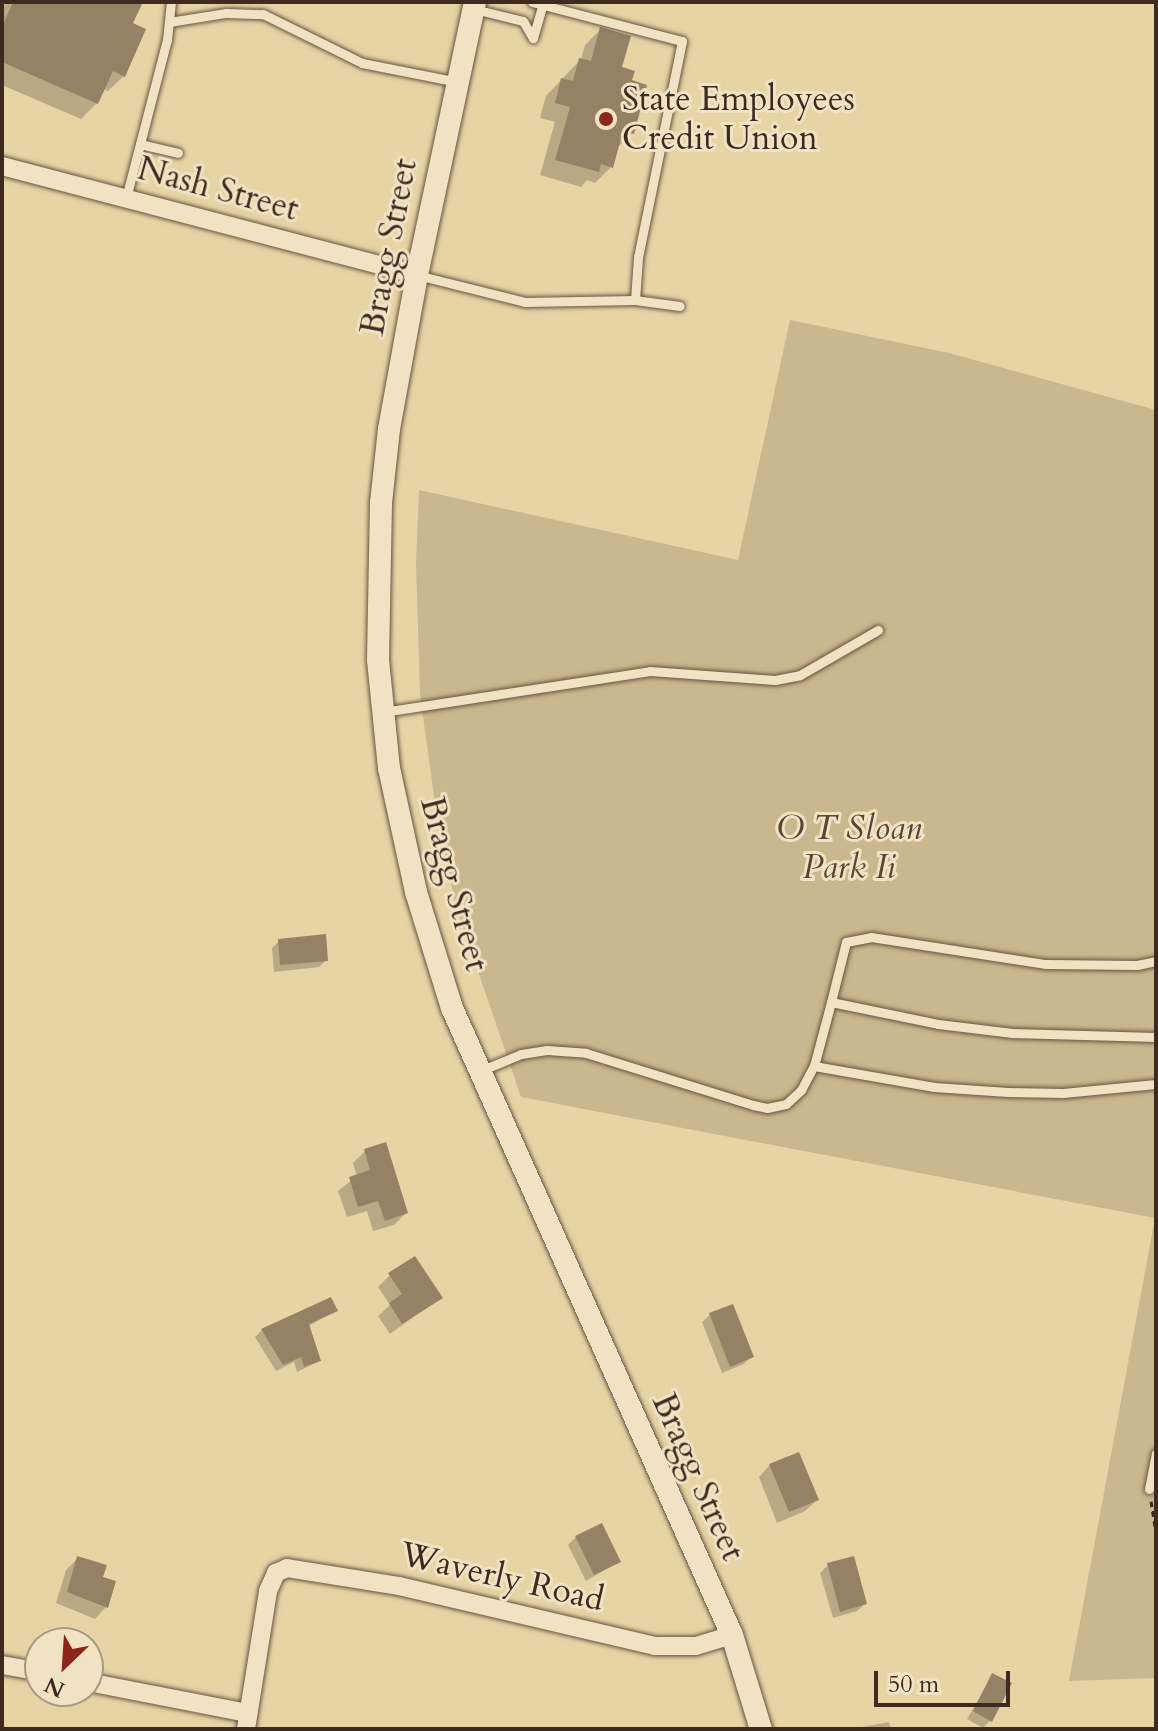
<!DOCTYPE html>
<style>
body{margin:0}
#map{position:relative;width:1158px;height:1731px;overflow:hidden;background:#e6d4a5;font-family:Cardo,serif}
div>[style]{position:absolute}
[style*='--x']{left:calc(var(--x)*1px);top:calc(var(--y)*1px);width:calc(var(--w)*1px);rotate:calc(var(--a)*1deg)}
.green>*{inset:0;background:#c9b78e}
.shadow>*{inset:0;background:#0003}
.building>*{inset:0;background:#958265}
.path>*{height:3px;margin-top:-1.5px;transform-origin:0;background:repeating-linear-gradient(90deg,#3e2a1f 0 6px,transparent 0 10px)}
.roads{filter:drop-shadow(0 0 2px #685440) drop-shadow(0 0 2px #685440)}
.service>*{height:9px;margin:-4.5px;padding:0 4.5px;transform-origin:4.5px;border-radius:4.5px;background:#efe3c4}
.minor>*{height:18px;margin:-9px;padding:0 9px;transform-origin:9px;border-radius:9px;background:#efe3c4}
.tertiary>*{height:22px;margin:-11px;padding:0 11px;transform-origin:11px;border-radius:11px;background:#efe3c4}
.dots>*{width:22px;height:22px;translate:-50% -50%;box-sizing:border-box;border:4px solid #efe3c4;border-radius:50%}
span{translate:-50% -50%;white-space:nowrap;text-align:center;line-height:1.15;-webkit-text-stroke:6px #efe3c4;paint-order:stroke}
.poi-label{font-size:34px;color:#3e2a1f}
.left{translate:0 -50%;text-align:left}
.street-label{font-size:34px;color:#3e2a1f}
.park-label{font-size:34px;color:#5a4635;font-style:italic}
.frame{position:absolute;inset:0;border:4px solid #3e2a1f;pointer-events:none}
.north{position:absolute;left:24px;top:1627px;width:80px;height:80px;box-sizing:border-box;background:#efe3c4;border:2px solid #a89982;border-radius:50%;rotate:205deg;font-size:22px;font-weight:700;line-height:32px;text-align:center;color:#3e2a1f}
.north::after{content:'';display:block;margin:auto;width:28px;height:36px;background:#8f2418;clip-path:polygon(50% 0,100% 100%,50% 72%,0 100%)}
.scale{position:absolute;left:874px;top:1671px;width:136px;height:36px;box-sizing:border-box;border:4px solid #3e2a1f;border-top:0;padding-left:10px;font-size:24px;line-height:28px;white-space:nowrap;color:#3e2a1f;-webkit-text-stroke:6px #efe3c4;paint-order:stroke}
</style>
<div id="map">
<div class="green">
<div style="clip-path:polygon(790px 320px,949px 353px,1156px 410px,1156px 1678px,1069px 1681px,1155px 1218px,521px 1097px,456px 907px,435px 804px,420px 694px,416px 563px,419px 490px,738px 560px)"></div>
</div>
<div class="shadow">
<div style="clip-path:polygon(6px 2px,140px 2px,131px 24px,124px 76px,108px 91px,103px 89px,97px 103px,81px 119px,2px 85px,2px 10px)"></div>
<div style="clip-path:polygon(600px 30px,630px 82px,632px 133px,616px 149px,611px 167px,595px 183px,587px 180px,581px 187px,540px 175px,555px 122px,540px 118px,546px 96px,581px 59px,585px 45px)"></div>
<div style="clip-path:polygon(279px 941px,326px 960px,319px 967px,274px 972px,272px 948px)"></div>
<div style="clip-path:polygon(365px 1151px,406px 1213px,394px 1225px,373px 1231px,367px 1211px,347px 1217px,338px 1191px,357px 1176px,353px 1163px)"></div>
<div style="clip-path:polygon(390px 1275px,440px 1298px,390px 1334px,378px 1316px,390px 1305px,378px 1287px)"></div>
<div style="clip-path:polygon(330px 1299px,335px 1311px,307px 1327px,319px 1361px,297px 1372px,294px 1362px,276px 1371px,255px 1337px,262px 1330px)"></div>
<div style="clip-path:polygon(710px 1315px,752px 1356px,744px 1364px,722px 1373px,702px 1322px)"></div>
<div style="clip-path:polygon(770px 1465px,817px 1500px,805px 1511px,777px 1523px,759px 1477px)"></div>
<div style="clip-path:polygon(576px 1537px,618px 1562px,586px 1581px,568px 1545px)"></div>
<div style="clip-path:polygon(78px 1558px,101px 1578px,106px 1607px,95px 1619px,56px 1603px,66px 1570px)"></div>
<div style="clip-path:polygon(828px 1565px,865px 1604px,857px 1611px,833px 1618px,820px 1573px)"></div>
<div style="clip-path:polygon(993px 1675px,991px 1720px,983px 1728px,967px 1719px)"></div>
<div style="clip-path:polygon(889px 1722px,891px 1729px,856px 1729px,857px 1728px)"></div>
</div>
<div class="building">
<div style="clip-path:polygon(13px 2px,143px 2px,133px 23px,146px 29px,125px 77px,113px 71px,98px 104px,2px 62px,2px 27px)"></div>
<div style="clip-path:polygon(600px 27px,631px 36px,622px 67px,635px 71px,632px 80px,647px 85px,634px 134px,623px 131px,613px 168px,601px 164px,599px 172px,555px 160px,570px 107px,555px 103px,561px 78px,573px 81px,579px 58px,591px 61px)"></div>
<div style="clip-path:polygon(326px 934px,328px 961px,280px 965px,278px 939px)"></div>
<div style="clip-path:polygon(386px 1142px,408px 1213px,385px 1221px,378px 1201px,358px 1207px,349px 1177px,370px 1170px,364px 1149px)"></div>
<div style="clip-path:polygon(415px 1256px,443px 1298px,402px 1324px,389px 1303px,402px 1294px,388px 1273px)"></div>
<div style="clip-path:polygon(331px 1297px,338px 1311px,309px 1324px,321px 1361px,304px 1367px,301px 1357px,283px 1365px,261px 1329px)"></div>
<div style="clip-path:polygon(733px 1304px,754px 1357px,730px 1367px,709px 1313px)"></div>
<div style="clip-path:polygon(799px 1452px,819px 1500px,789px 1512px,769px 1464px)"></div>
<div style="clip-path:polygon(602px 1523px,621px 1562px,594px 1575px,575px 1536px)"></div>
<div style="clip-path:polygon(77px 1556px,107px 1565px,103px 1577px,116px 1581px,108px 1608px,67px 1592px)"></div>
<div style="clip-path:polygon(854px 1556px,867px 1604px,840px 1612px,827px 1563px)"></div>
<div style="clip-path:polygon(992px 1673px,1012px 1683px,992px 1722px,973px 1711px)"></div>
</div>
<div class="path">
<div style="--x:1151;--y:1501;--w:32;--a:81"></div>
</div>
<div class="roads">
<div class="service">
<div style="--x:532;--y:2;--w:155;--a:14.6"></div>
<div style="--x:682;--y:41;--w:220;--a:101.5"></div>
<div style="--x:638;--y:257;--w:43;--a:94"></div>
<div style="--x:474;--y:9;--w:50;--a:13.8"></div>
<div style="--x:523;--y:21;--w:20;--a:60"></div>
<div style="--x:169;--y:22;--w:58;--a:-9"></div>
<div style="--x:226;--y:13;--w:37;--a:2"></div>
<div style="--x:263;--y:14;--w:110;--a:26.3"></div>
<div style="--x:362;--y:63;--w:98;--a:11.2"></div>
<div style="--x:533;--y:38;--w:32;--a:-74"></div>
<div style="--x:140;--y:144;--w:39;--a:13"></div>
<div style="--x:126;--y:198;--w:163;--a:-75.5"></div>
<div style="--x:167;--y:40;--w:38;--a:-84"></div>
<div style="--x:417;--y:275;--w:111;--a:14"></div>
<div style="--x:525;--y:302;--w:110;--a:-1"></div>
<div style="--x:635;--y:300;--w:45;--a:7.6"></div>
<div style="--x:383;--y:712;--w:270;--a:-8.7"></div>
<div style="--x:650;--y:671;--w:125;--a:4.1"></div>
<div style="--x:775;--y:680;--w:25;--a:-11"></div>
<div style="--x:800;--y:675;--w:90;--a:-30"></div>
<div style="--x:831;--y:1002;--w:62;--a:-76"></div>
<div style="--x:846;--y:942;--w:25;--a:-11"></div>
<div style="--x:871;--y:937;--w:177;--a:8.8"></div>
<div style="--x:1046;--y:964;--w:91;--a:0.6"></div>
<div style="--x:1137;--y:965;--w:19;--a:-12"></div>
<div style="--x:814;--y:1066;--w:122;--a:9.9"></div>
<div style="--x:934;--y:1087;--w:74;--a:3.9"></div>
<div style="--x:1008;--y:1092;--w:55;--a:1"></div>
<div style="--x:1063;--y:1093;--w:93;--a:-5.5"></div>
<div style="--x:480;--y:1071;--w:44;--a:-22.5"></div>
<div style="--x:521;--y:1054;--w:26;--a:-9"></div>
<div style="--x:547;--y:1050;--w:39;--a:4"></div>
<div style="--x:586;--y:1053;--w:175;--a:17.3"></div>
<div style="--x:753;--y:1105;--w:14;--a:12"></div>
<div style="--x:767;--y:1108;--w:19;--a:-12"></div>
<div style="--x:786;--y:1104;--w:21;--a:-43"></div>
<div style="--x:801;--y:1090;--w:27;--a:-62"></div>
<div style="--x:814;--y:1066;--w:66;--a:-75.1"></div>
<div style="--x:831;--y:1002;--w:109;--a:11.6"></div>
<div style="--x:938;--y:1024;--w:75;--a:6.9"></div>
<div style="--x:1012;--y:1033;--w:144;--a:1.6"></div>
<div style="--x:1149;--y:1489;--w:36;--a:-79"></div>
</div>
<div class="minor">
<div style="--x:2;--y:166;--w:429;--a:14.7"></div>
<div style="--x:2;--y:1665;--w:39;--a:10"></div>
<div style="--x:88;--y:1682;--w:163;--a:11"></div>
<div style="--x:246;--y:1729;--w:140;--a:-80.9"></div>
<div style="--x:268;--y:1591;--w:20;--a:-66"></div>
<div style="--x:276;--y:1573;--w:12;--a:-24"></div>
<div style="--x:287;--y:1568;--w:113;--a:9.1"></div>
<div style="--x:399;--y:1586;--w:262;--a:13.2"></div>
<div style="--x:654;--y:1646;--w:42;--a:0"></div>
<div style="--x:696;--y:1646;--w:38;--a:-17"></div>
</div>
<div class="tertiary">
<div style="--x:475;--y:2;--w:279;--a:102"></div>
<div style="--x:417;--y:275;--w:157;--a:100.3"></div>
<div style="--x:389;--y:429;--w:74;--a:96.2"></div>
<div style="--x:381;--y:503;--w:157;--a:91.1"></div>
<div style="--x:378;--y:660;--w:109;--a:84.2"></div>
<div style="--x:389;--y:768;--w:127;--a:77.7"></div>
<div style="--x:416;--y:892;--w:121;--a:72.8"></div>
<div style="--x:452;--y:1008;--w:687;--a:65.94"></div>
<div style="--x:732;--y:1635;--w:98;--a:72.9"></div>
</div>
</div>
<div class="dots">
<div style="left:606px;top:119px;background:#8f2418"></div>
</div>
<div class="poi-label">
<span class="left" style="left:622px;top:119px">State Employees<br>Credit Union</span>
</div>
<div class="street-label">
<span style="left:218px;top:189px;rotate:15deg">Nash Street</span>
<span style="left:389px;top:247px;rotate:-79deg">Bragg Street</span>
<span style="left:454px;top:884px;rotate:75deg">Bragg Street</span>
<span style="left:698px;top:1477px;rotate:66deg">Bragg Street</span>
<span style="left:502px;top:1577px;rotate:13deg">Waverly Road</span>
</div>
<div class="park-label">
<span style="left:849px;top:848px">O T Sloan<br>Park Ii</span>
</div>
<div class="frame"></div>
<div class="north">N</div>
<div class="scale">50 m</div>
</div>
